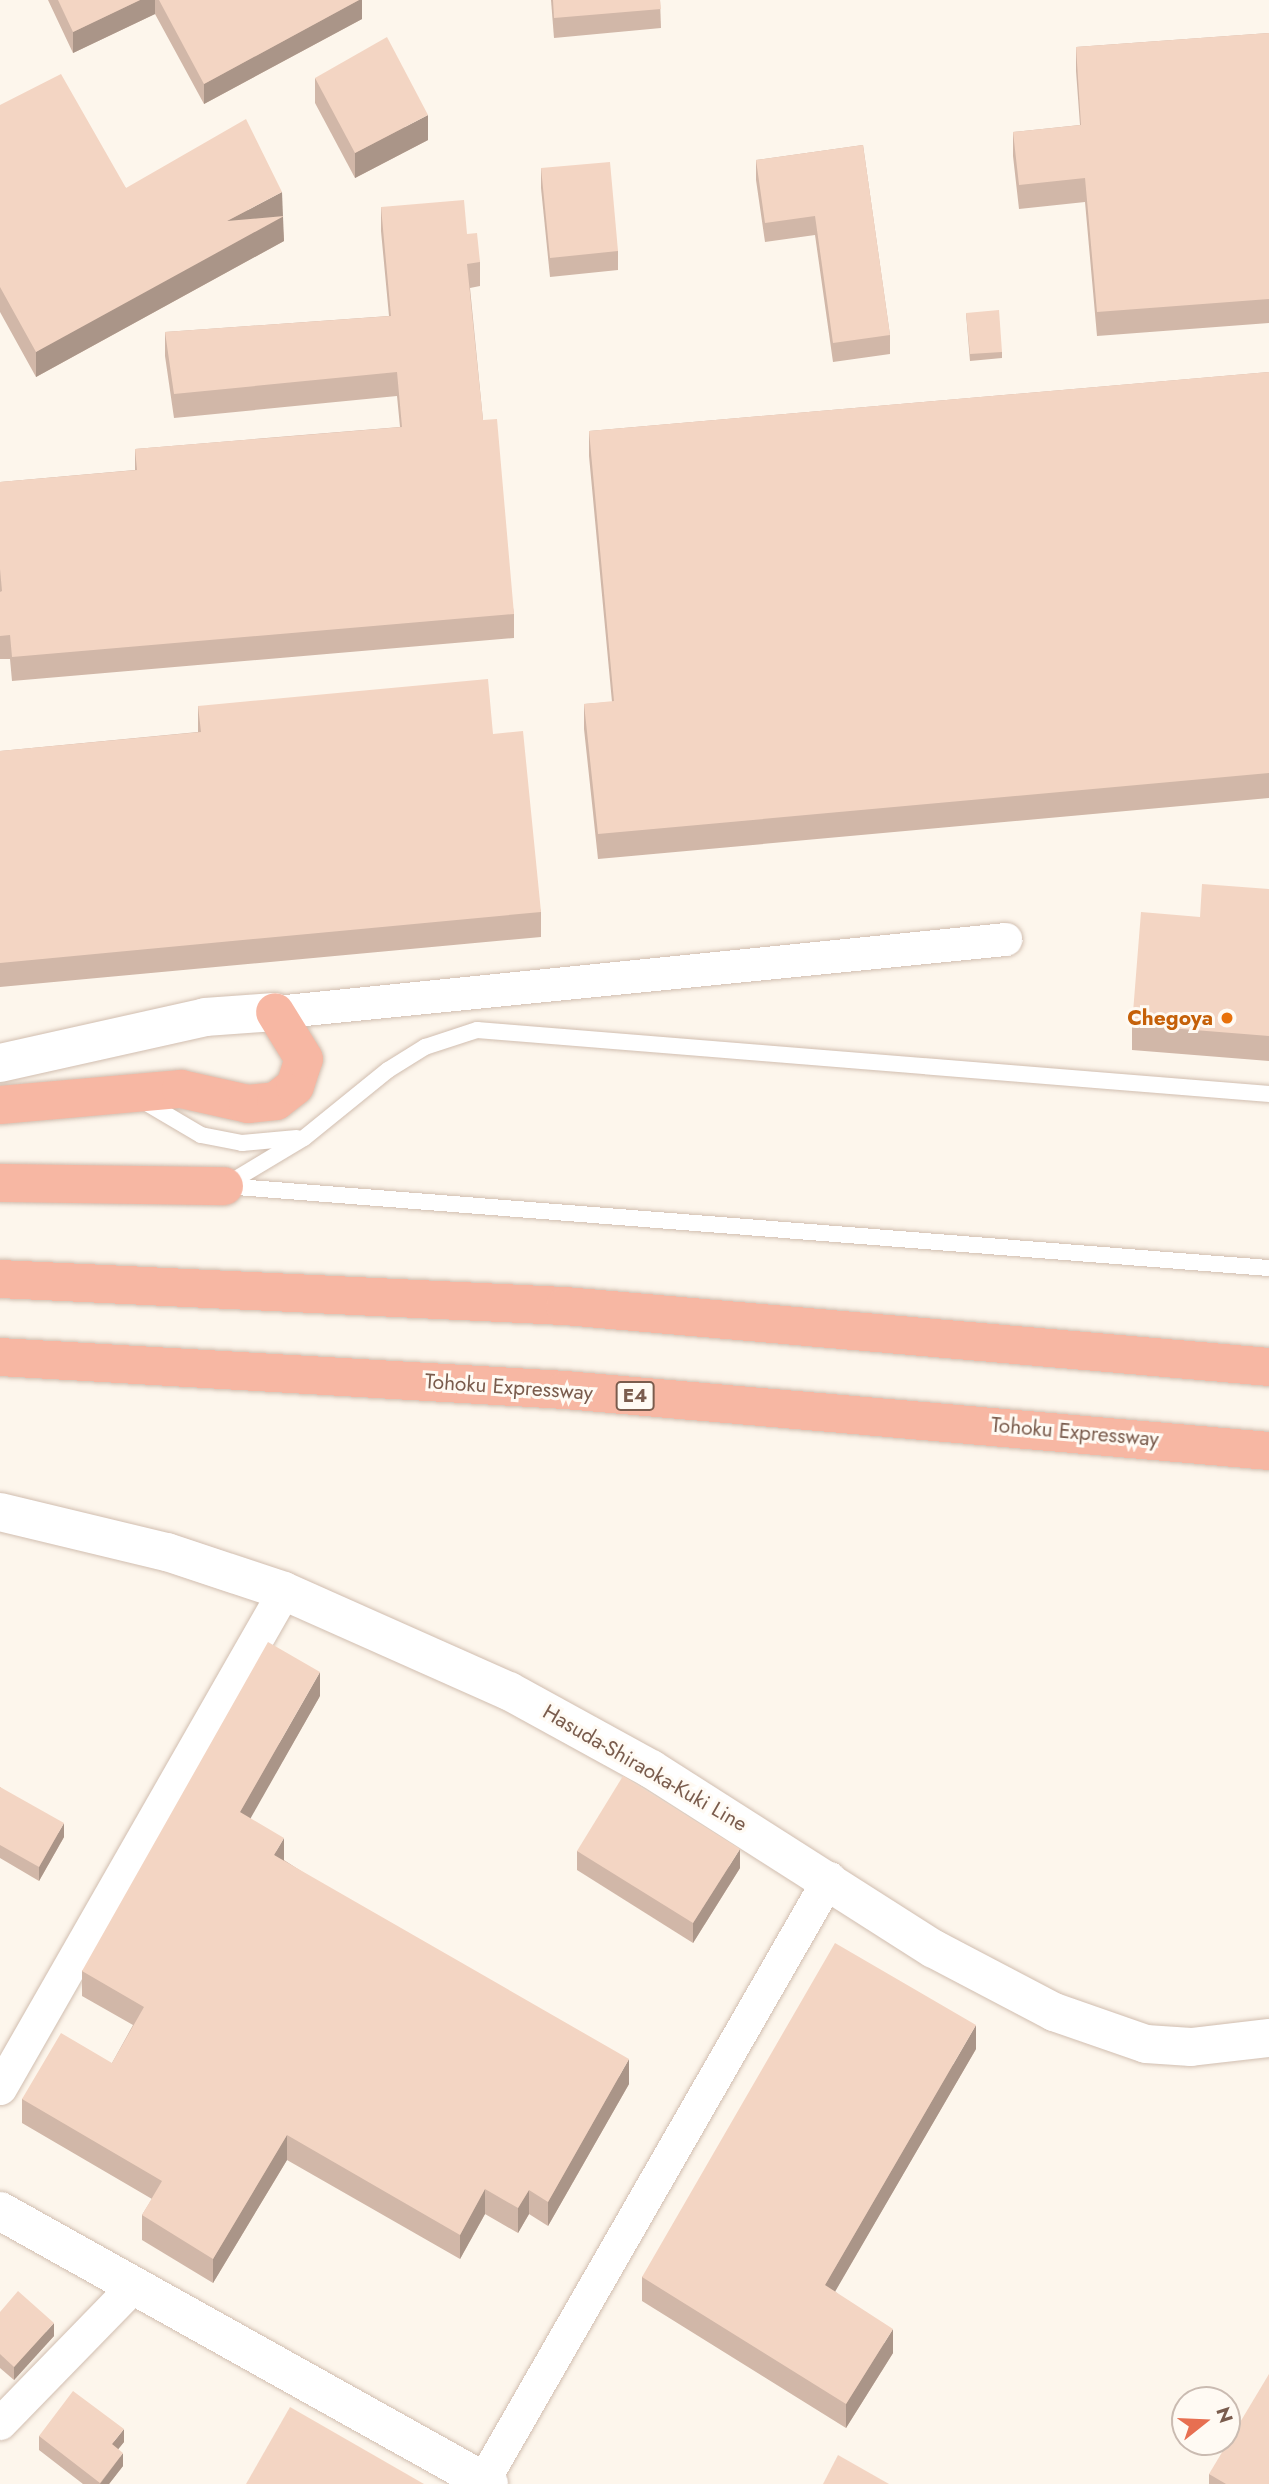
<!DOCTYPE html>
<style>
body{margin:0}
#map{position:relative;width:1269px;height:2484px;overflow:hidden;background:#fdf6ec;font-family:Jost,sans-serif}
div>[style]{position:absolute}
[style*='--x']{left:calc(var(--x)*1px);top:calc(var(--y)*1px);width:calc(var(--w)*1px);rotate:calc(var(--a)*1deg)}
.roads{filter:drop-shadow(0 0 2px #d1beb0) drop-shadow(0 0 2px #d1beb0)}
.service>*{height:16px;margin:-8px;padding:0 8px;transform-origin:8px;border-radius:8px;background:#fff}
.minor>*{height:33px;margin:-16.5px;padding:0 16.5px;transform-origin:16.5px;border-radius:16.5px;background:#fff}
.tertiary>*{height:38px;margin:-19px;padding:0 19px;transform-origin:19px;border-radius:19px;background:#fff}
.secondary>*{height:38px;margin:-19px;padding:0 19px;transform-origin:19px;border-radius:19px;background:#fff}
.motorway>*{height:38px;margin:-19px;padding:0 19px;transform-origin:19px;border-radius:19px;background:#f7b7a3}
.wall>*{inset:0;background:#d1b7a8}
.shaded-wall>*{inset:0;background:#aa9588}
.building>*{inset:0;background:#f3d5c3}
.dots>*{width:19px;height:19px;translate:-50% -50%;box-sizing:border-box;border:4px solid #fffaf3;border-radius:50%}
span{translate:-50% -50%;white-space:nowrap;text-align:center;line-height:1.15;-webkit-text-stroke:6px #fffaf3;paint-order:stroke}
.shield-label span{padding:2px 5px;background:#fffaf3;border:2px solid;border-radius:5px;-webkit-text-stroke-width:0}
.shield-label{font-size:19px;color:#7a5c4d;font-weight:700}
.food-label{font-size:21px;color:#c56008;font-weight:700}
.right{translate:-100% -50%;text-align:right}
.street-label{font-size:21px;color:#7a5c4d}
.north{position:absolute;left:1171px;top:2386px;width:70px;height:70px;box-sizing:border-box;background:#fffaf3;border:2px solid #cabbb1;border-radius:50%;rotate:72deg;font-size:19px;font-weight:700;line-height:28px;text-align:center;color:#7a5c4d}
.north::after{content:'';display:block;margin:auto;width:24px;height:32px;background:#e76f51;clip-path:polygon(50% 0,100% 100%,50% 72%,0 100%)}
</style>
<div id="map">
<div class="roads">
<div class="service">
<div style="--x:145;--y:1102;--w:65;--a:30.5"></div>
<div style="--x:201;--y:1135;--w:42;--a:11"></div>
<div style="--x:242;--y:1143;--w:55;--a:-5.2"></div>
<div style="--x:224;--y:1186;--w:93;--a:-31"></div>
<div style="--x:304;--y:1138;--w:108;--a:-39"></div>
<div style="--x:388;--y:1070;--w:44;--a:-31.9"></div>
<div style="--x:425;--y:1047;--w:55;--a:-18.1"></div>
<div style="--x:477;--y:1030;--w:795;--a:4.62"></div>
<div style="--x:224;--y:1186;--w:1048;--a:4.49"></div>
</div>
<div class="minor">
<div style="--x:275;--y:1012;--w:734;--a:-5.71"></div>
<div style="--x:0;--y:2088;--w:572;--a:-60.26"></div>
<div style="--x:0;--y:2423;--w:191;--a:-45.8"></div>
<div style="--x:481;--y:2484;--w:699;--a:-60.13"></div>
</div>
<div class="tertiary">
<div style="--x:0;--y:1063;--w:210;--a:-12.6"></div>
<div style="--x:205;--y:1017;--w:70;--a:-4.1"></div>
<div style="--x:0;--y:2211;--w:560;--a:29.17"></div>
</div>
<div class="secondary">
<div style="--x:0;--y:1512;--w:172;--a:13.5"></div>
<div style="--x:167;--y:1552;--w:123;--a:18.4"></div>
<div style="--x:284;--y:1591;--w:246;--a:24"></div>
<div style="--x:509;--y:1691;--w:162;--a:28.8"></div>
<div style="--x:651;--y:1769;--w:335;--a:32.5"></div>
<div style="--x:934;--y:1949;--w:136;--a:27.7"></div>
<div style="--x:1054;--y:2012;--w:97;--a:19.2"></div>
<div style="--x:1146;--y:2044;--w:45;--a:3.8"></div>
<div style="--x:1191;--y:2047;--w:79;--a:-6.6"></div>
</div>
<div class="motorway">
<div style="--x:0;--y:1105;--w:182;--a:-5.1"></div>
<div style="--x:181;--y:1089;--w:69;--a:12.6"></div>
<div style="--x:248;--y:1104;--w:28;--a:-6"></div>
<div style="--x:276;--y:1101;--w:24;--a:-38"></div>
<div style="--x:295;--y:1086;--w:28;--a:-72"></div>
<div style="--x:304;--y:1059;--w:55;--a:-121.7"></div>
<div style="--x:0;--y:1183;--w:224;--a:0.8"></div>
<div style="--x:0;--y:1279;--w:566;--a:2.74"></div>
<div style="--x:565;--y:1306;--w:707;--a:4.95"></div>
<div style="--x:0;--y:1357;--w:566;--a:3.34"></div>
<div style="--x:565;--y:1390;--w:707;--a:4.95"></div>
</div>
</div>
<div class="wall">
<div style="clip-path:polygon(48px 0,362px 0,362px 19px,204px 104px,155px 14px,73px 53px)"></div>
<div style="clip-path:polygon(551px 0,660px 0,661px 28px,554px 38px)"></div>
<div style="clip-path:polygon(1269px 33px,1269px 323px,1097px 336px,1085px 202px,1019px 209px,1013px 156px,1013px 132px,1080px 125px,1076px 71px,1076px 47px)"></div>
<div style="clip-path:polygon(315px 78px,428px 140px,355px 178px,315px 103px)"></div>
<div style="clip-path:polygon(0 105px,126px 188px,282px 216px,284px 241px,36px 377px,0 312px)"></div>
<div style="clip-path:polygon(863px 145px,890px 335px,890px 354px,833px 362px,815px 235px,765px 242px,756px 180px,756px 160px)"></div>
<div style="clip-path:polygon(541px 168px,618px 251px,618px 270px,550px 277px,541px 188px)"></div>
<div style="clip-path:polygon(381px 207px,467px 234px,480px 262px,480px 286px,470px 288px,483px 420px,514px 614px,514px 638px,12px 681px,10px 659px,0 659px,0 482px,135px 470px,135px 449px,400px 427px,397px 396px,174px 418px,165px 356px,165px 332px,389px 316px,381px 231px)"></div>
<div style="clip-path:polygon(966px 313px,1002px 352px,1002px 358px,970px 361px)"></div>
<div style="clip-path:polygon(1269px 372px,1269px 798px,598px 859px,584px 729px,584px 704px,612px 702px,589px 456px,589px 431px)"></div>
<div style="clip-path:polygon(198px 706px,493px 734px,541px 912px,541px 937px,0 987px,0 751px,198px 732px)"></div>
<div style="clip-path:polygon(1269px 889px,1269px 1061px,1132px 1050px,1132px 1025px,1200px 917px)"></div>
<div style="clip-path:polygon(320px 1696px,250px 1818px,284px 1860px,629px 2084px,548px 2226px,529px 2214px,518px 2233px,485px 2214px,460px 2259px,287px 2160px,213px 2283px,142px 2240px,142px 2215px,152px 2199px,22px 2123px,22px 2099px,112px 2063px,133px 2025px,82px 1996px,82px 1971px)"></div>
<div style="clip-path:polygon(0 1787px,64px 1837px,39px 1881px,0 1858px)"></div>
<div style="clip-path:polygon(577px 1851px,740px 1868px,693px 1943px,577px 1870px)"></div>
<div style="clip-path:polygon(976px 2049px,835px 2291px,893px 2353px,846px 2428px,642px 2301px,642px 2277px)"></div>
<div style="clip-path:polygon(0 2312px,54px 2336px,14px 2380px,0 2368px)"></div>
<div style="clip-path:polygon(39px 2436px,124px 2442px,118px 2449px,123px 2466px,109px 2484px,83px 2484px,39px 2450px)"></div>
<div style="clip-path:polygon(1209px 2474px,1269px 2484px,1209px 2484px)"></div>
</div>
<div class="shaded-wall">
<div style="clip-path:polygon(140px 0,155px 0,155px 14px,73px 53px,73px 32px)"></div>
<div style="clip-path:polygon(359px 0,362px 0,362px 19px,204px 104px,204px 84px)"></div>
<div style="clip-path:polygon(428px 115px,428px 140px,355px 178px,355px 153px)"></div>
<div style="clip-path:polygon(282px 192px,284px 241px,36px 377px,36px 352px,227px 221px)"></div>
<div style="clip-path:polygon(320px 1672px,320px 1696px,240px 1837px,240px 1812px)"></div>
<div style="clip-path:polygon(64px 1823px,64px 1837px,39px 1881px,39px 1867px)"></div>
<div style="clip-path:polygon(284px 1838px,284px 1862px,274px 1855px)"></div>
<div style="clip-path:polygon(740px 1849px,740px 1868px,693px 1943px,693px 1923px)"></div>
<div style="clip-path:polygon(976px 2025px,976px 2049px,825px 2309px,825px 2285px)"></div>
<div style="clip-path:polygon(629px 2059px,629px 2084px,548px 2226px,548px 2202px)"></div>
<div style="clip-path:polygon(287px 2135px,287px 2160px,213px 2283px,213px 2259px)"></div>
<div style="clip-path:polygon(485px 2189px,485px 2214px,460px 2259px,460px 2235px)"></div>
<div style="clip-path:polygon(529px 2190px,529px 2214px,518px 2233px,518px 2208px)"></div>
<div style="clip-path:polygon(54px 2323px,54px 2336px,14px 2380px,14px 2367px)"></div>
<div style="clip-path:polygon(893px 2329px,893px 2353px,846px 2428px,846px 2404px)"></div>
<div style="clip-path:polygon(124px 2429px,124px 2442px,112px 2457px,112px 2444px)"></div>
<div style="clip-path:polygon(123px 2453px,123px 2466px,109px 2484px,100px 2484px)"></div>
</div>
<div class="building">
<div style="clip-path:polygon(58px 0,140px 0,73px 32px)"></div>
<div style="clip-path:polygon(159px 0,359px 0,204px 84px)"></div>
<div style="clip-path:polygon(553px 0,660px 0,661px 9px,554px 18px)"></div>
<div style="clip-path:polygon(1269px 33px,1269px 299px,1097px 312px,1085px 178px,1019px 185px,1013px 132px,1081px 125px,1076px 47px)"></div>
<div style="clip-path:polygon(387px 37px,428px 115px,355px 153px,315px 78px)"></div>
<div style="clip-path:polygon(61px 74px,126px 188px,246px 119px,282px 192px,227px 221px,284px 216px,36px 352px,0 287px,0 105px)"></div>
<div style="clip-path:polygon(863px 145px,890px 335px,833px 343px,815px 216px,765px 223px,756px 160px)"></div>
<div style="clip-path:polygon(610px 162px,618px 251px,550px 258px,541px 168px)"></div>
<div style="clip-path:polygon(464px 200px,467px 234px,477px 233px,480px 262px,467px 264px,483px 420px,497px 419px,514px 614px,12px 657px,10px 635px,0 636px,0 592px,2px 591px,0 569px,0 482px,137px 470px,135px 449px,402px 427px,397px 372px,174px 394px,165px 332px,391px 316px,381px 207px)"></div>
<div style="clip-path:polygon(999px 310px,1002px 352px,970px 354px,966px 313px)"></div>
<div style="clip-path:polygon(1269px 372px,1269px 773px,598px 834px,584px 704px,614px 701px,589px 431px)"></div>
<div style="clip-path:polygon(488px 679px,493px 734px,523px 731px,541px 912px,0 963px,0 751px,201px 732px,198px 706px)"></div>
<div style="clip-path:polygon(1202px 884px,1269px 889px,1269px 1036px,1132px 1025px,1141px 912px,1200px 917px)"></div>
<div style="clip-path:polygon(268px 1642px,320px 1672px,240px 1812px,284px 1838px,274px 1855px,629px 2059px,548px 2202px,529px 2190px,518px 2208px,485px 2189px,460px 2235px,287px 2135px,213px 2259px,142px 2215px,162px 2181px,22px 2099px,61px 2033px,112px 2063px,144px 2007px,82px 1971px)"></div>
<div style="clip-path:polygon(623px 1776px,740px 1849px,693px 1923px,577px 1851px)"></div>
<div style="clip-path:polygon(0 1787px,64px 1823px,39px 1867px,0 1845px)"></div>
<div style="clip-path:polygon(835px 1943px,976px 2025px,825px 2285px,893px 2329px,846px 2404px,642px 2277px)"></div>
<div style="clip-path:polygon(18px 2291px,54px 2323px,14px 2367px,0 2354px,0 2312px)"></div>
<div style="clip-path:polygon(1269px 2374px,1269px 2484px,1226px 2484px,1209px 2474px)"></div>
<div style="clip-path:polygon(73px 2391px,124px 2429px,112px 2444px,123px 2453px,100px 2483px,39px 2436px)"></div>
<div style="clip-path:polygon(290px 2407px,424px 2484px,246px 2484px)"></div>
<div style="clip-path:polygon(838px 2455px,889px 2484px,823px 2484px)"></div>
</div>
<div class="dots">
<div style="left:1227px;top:1018px;background:#e8710a"></div>
</div>
<div class="shield-label">
<span style="left:635px;top:1396px">E4</span>
</div>
<div class="food-label">
<span class="right" style="left:1213px;top:1018px">Chegoya</span>
</div>
<div class="street-label">
<span style="left:509px;top:1387px;rotate:4deg">Tohoku Expressway</span>
<span style="left:1075px;top:1432px;rotate:5deg">Tohoku Expressway</span>
<span style="left:645px;top:1768px;rotate:30deg">Hasuda-Shiraoka-Kuki Line</span>
</div>
<div class="north">N</div>
</div>
